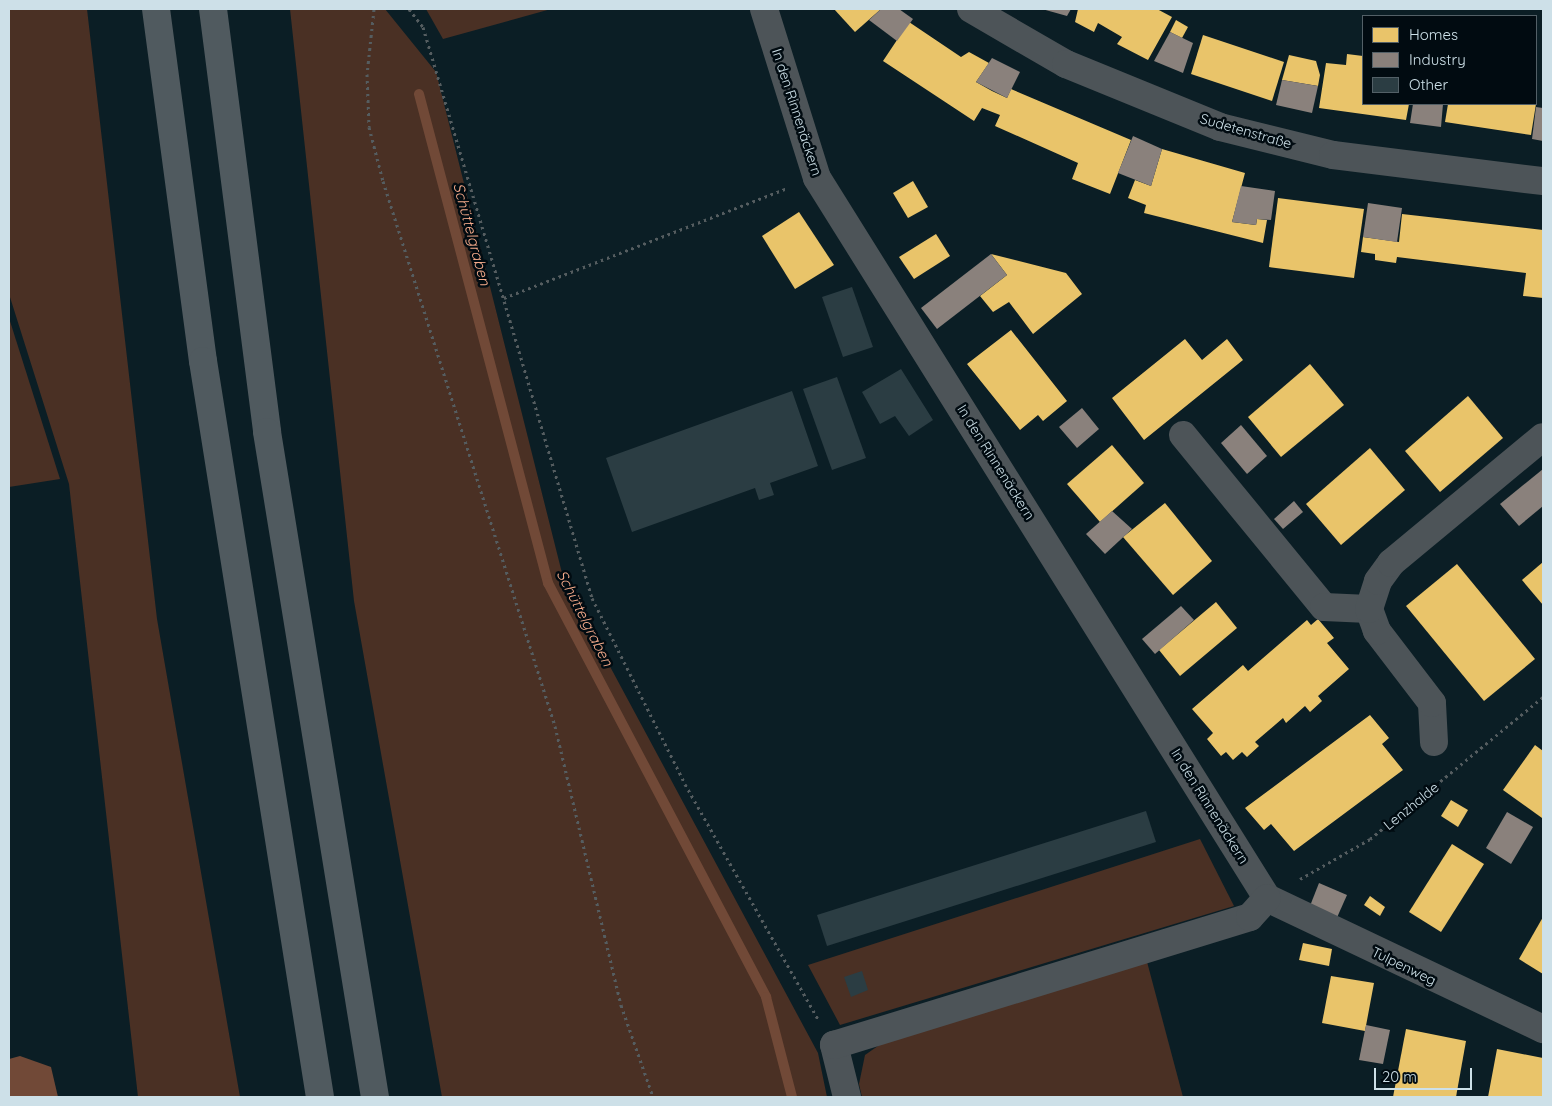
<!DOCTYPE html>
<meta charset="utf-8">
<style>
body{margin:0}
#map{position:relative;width:1552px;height:1106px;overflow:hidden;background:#0b1e25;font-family:Quicksand,sans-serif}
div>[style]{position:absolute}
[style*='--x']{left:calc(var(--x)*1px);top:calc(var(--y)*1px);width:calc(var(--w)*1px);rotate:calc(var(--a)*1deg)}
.green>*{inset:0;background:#4a3024}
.water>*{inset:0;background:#714937}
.homes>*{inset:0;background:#e9c46a}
.industry>*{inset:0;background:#8a817c}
.stream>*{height:10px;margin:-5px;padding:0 5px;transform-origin:5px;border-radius:5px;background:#714937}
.building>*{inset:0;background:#2b3d43}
.path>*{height:3px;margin-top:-1.5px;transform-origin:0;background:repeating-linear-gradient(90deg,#555d60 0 2.5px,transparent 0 6.5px)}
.minor>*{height:28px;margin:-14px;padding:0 14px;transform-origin:14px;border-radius:14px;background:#4d5458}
.highway>*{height:28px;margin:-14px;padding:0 14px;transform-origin:14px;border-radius:14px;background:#505a5f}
span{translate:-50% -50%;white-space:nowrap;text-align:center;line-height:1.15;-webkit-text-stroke:5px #010b11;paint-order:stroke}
.street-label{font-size:14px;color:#cde0e8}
.water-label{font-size:15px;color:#f7ac8c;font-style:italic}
.frame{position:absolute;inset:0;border:10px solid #cde0e8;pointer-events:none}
.legend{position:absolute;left:1362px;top:15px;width:175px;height:90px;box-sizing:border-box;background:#010b11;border:1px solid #536067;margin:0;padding:6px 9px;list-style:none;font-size:15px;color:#cde0e8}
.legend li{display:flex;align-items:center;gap:10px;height:25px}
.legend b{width:25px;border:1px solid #536067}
.scale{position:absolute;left:1374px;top:1068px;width:98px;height:22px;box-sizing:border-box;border:2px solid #cde0e8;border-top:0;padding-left:6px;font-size:15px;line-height:18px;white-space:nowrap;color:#cde0e8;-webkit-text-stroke:4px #010b11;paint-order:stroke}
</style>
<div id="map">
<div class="green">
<div style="clip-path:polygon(9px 9px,87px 9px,157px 619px,240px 1097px,138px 1097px,69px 484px,9px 294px)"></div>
<div style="clip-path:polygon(290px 9px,385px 9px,436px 72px,564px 581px,818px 1053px,827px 1097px,442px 1097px,354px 601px)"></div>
<div style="clip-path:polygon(426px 9px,551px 9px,443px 39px)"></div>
<div style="clip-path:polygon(9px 318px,60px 479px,9px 487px)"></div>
<div style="clip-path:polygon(1200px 839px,1234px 906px,840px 1025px,808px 965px)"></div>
<div style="clip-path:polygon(1146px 958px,1183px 1097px,862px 1097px,859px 1084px,865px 1055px,885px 1041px)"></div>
</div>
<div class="water">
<div style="clip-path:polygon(20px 1056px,51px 1067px,58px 1097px,9px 1097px,9px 1059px)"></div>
</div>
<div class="homes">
<div style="clip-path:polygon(834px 9px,881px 9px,855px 32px)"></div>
<div style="clip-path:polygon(1078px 9px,1157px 9px,1172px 17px,1148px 60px,1117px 44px,1122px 37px,1098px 23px,1094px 32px,1075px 22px)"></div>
<div style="clip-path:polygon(1176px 20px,1188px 27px,1182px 38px,1170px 32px)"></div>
<div style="clip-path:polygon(909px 22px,961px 57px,969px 52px,989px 63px,976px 82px,992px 91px,1007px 98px,1011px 89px,1131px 140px,1110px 194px,1072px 179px,1078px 163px,995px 126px,1000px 115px,982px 108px,974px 121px,883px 61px)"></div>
<div style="clip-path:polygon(1203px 35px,1284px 62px,1272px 101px,1191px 74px)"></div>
<div style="clip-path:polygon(1347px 54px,1363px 56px,1363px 104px,1409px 104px,1406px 120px,1319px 108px,1326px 63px,1346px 65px)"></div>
<div style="clip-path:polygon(1289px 55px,1316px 61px,1320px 75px,1318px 86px,1282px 80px)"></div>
<div style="clip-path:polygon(1448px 104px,1536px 104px,1531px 135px,1445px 122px)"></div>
<div style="clip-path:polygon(1162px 149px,1245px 173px,1232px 222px,1256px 225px,1257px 219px,1267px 220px,1263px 243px,1144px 213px,1146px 205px,1128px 198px,1135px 180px,1151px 186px)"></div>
<div style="clip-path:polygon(913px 181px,928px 207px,908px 218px,893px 193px)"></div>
<div style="clip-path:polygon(1278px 198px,1364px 209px,1354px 278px,1269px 267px)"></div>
<div style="clip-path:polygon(799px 212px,834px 265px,795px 289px,762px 236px)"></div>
<div style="clip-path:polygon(1402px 214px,1543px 230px,1543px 298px,1523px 296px,1526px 273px,1397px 257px,1396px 263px,1375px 260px,1375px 254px,1361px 252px,1363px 237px,1399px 242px)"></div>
<div style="clip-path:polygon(936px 234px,950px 256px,914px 279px,899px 257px)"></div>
<div style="clip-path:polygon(991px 254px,1066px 273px,1082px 294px,1033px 334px,1009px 302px,993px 312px,980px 296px,1007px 275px)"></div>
<div style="clip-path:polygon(1011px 330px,1067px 401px,1043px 421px,1038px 415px,1020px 430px,967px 364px)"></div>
<div style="clip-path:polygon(1185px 339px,1202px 360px,1227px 339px,1243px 360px,1144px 440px,1112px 398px)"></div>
<div style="clip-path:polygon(1310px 364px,1344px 405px,1281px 457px,1248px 417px)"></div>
<div style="clip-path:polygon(1468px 396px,1503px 438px,1440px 492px,1405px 451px)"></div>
<div style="clip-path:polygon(1112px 445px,1144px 483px,1100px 522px,1067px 484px)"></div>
<div style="clip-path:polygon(1370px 448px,1405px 490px,1341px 545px,1306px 504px)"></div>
<div style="clip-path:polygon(1165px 503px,1212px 561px,1173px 595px,1123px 537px)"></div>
<div style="clip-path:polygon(1543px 562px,1543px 605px,1522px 580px)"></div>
<div style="clip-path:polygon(1457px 564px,1535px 659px,1484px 701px,1406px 606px)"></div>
<div style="clip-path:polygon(1216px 602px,1237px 628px,1180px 676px,1159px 650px)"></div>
<div style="clip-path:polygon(1318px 619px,1334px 638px,1327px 643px,1349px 669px,1318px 696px,1322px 701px,1310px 712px,1305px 706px,1286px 723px,1283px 718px,1255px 742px,1259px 746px,1247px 757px,1242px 752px,1233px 760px,1226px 752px,1221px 756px,1207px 739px,1213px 733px,1192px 709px,1243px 665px,1248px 671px,1307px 620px,1311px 625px)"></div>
<div style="clip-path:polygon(1370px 715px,1389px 738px,1382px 744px,1403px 770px,1294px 851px,1271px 824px,1264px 830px,1245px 808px)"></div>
<div style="clip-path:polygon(1535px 745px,1543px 751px,1542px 818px,1503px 790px)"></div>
<div style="clip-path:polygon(1451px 800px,1468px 810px,1458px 827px,1441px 816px)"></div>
<div style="clip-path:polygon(1452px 844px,1484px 864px,1441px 932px,1409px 912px)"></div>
<div style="clip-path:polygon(1370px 896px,1385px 907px,1380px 916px,1364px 905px)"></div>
<div style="clip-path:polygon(1543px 917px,1543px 974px,1519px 959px)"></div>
<div style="clip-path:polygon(1303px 943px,1332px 949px,1329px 966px,1299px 960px)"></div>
<div style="clip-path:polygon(1331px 976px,1374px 983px,1365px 1031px,1322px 1023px)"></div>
<div style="clip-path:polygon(1406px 1029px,1466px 1041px,1456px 1097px,1393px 1097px)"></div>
<div style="clip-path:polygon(1497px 1049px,1543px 1058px,1543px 1097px,1488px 1097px)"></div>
</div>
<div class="industry">
<div style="clip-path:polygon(881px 9px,899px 9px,913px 19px,897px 41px,869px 20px)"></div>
<div style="clip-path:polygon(1042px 9px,1071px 9px,1067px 16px)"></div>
<div style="clip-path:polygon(1170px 32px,1193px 43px,1183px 73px,1154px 61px)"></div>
<div style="clip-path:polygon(992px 58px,1020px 72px,1007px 98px,976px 82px)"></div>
<div style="clip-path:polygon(1282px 80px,1318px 86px,1312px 113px,1276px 105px)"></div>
<div style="clip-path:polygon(1413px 104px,1443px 104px,1441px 127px,1410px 123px)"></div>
<div style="clip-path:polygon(1536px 107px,1543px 108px,1543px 141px,1532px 139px)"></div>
<div style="clip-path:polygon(1133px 136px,1162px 149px,1151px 186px,1118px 173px)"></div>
<div style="clip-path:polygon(1241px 186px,1275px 191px,1271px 220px,1257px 219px,1256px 225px,1232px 222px)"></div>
<div style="clip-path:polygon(1368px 203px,1402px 208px,1397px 242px,1363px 237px)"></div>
<div style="clip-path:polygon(991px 254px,1007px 275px,937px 329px,921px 308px)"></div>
<div style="clip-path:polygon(1082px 408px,1099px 429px,1077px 448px,1059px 427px)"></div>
<div style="clip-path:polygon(1241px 425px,1267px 456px,1247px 474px,1221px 443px)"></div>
<div style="clip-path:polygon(1543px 469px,1543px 506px,1519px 526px,1500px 504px)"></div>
<div style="clip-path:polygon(1294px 501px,1303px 512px,1283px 529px,1274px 519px)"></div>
<div style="clip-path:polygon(1112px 511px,1132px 529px,1105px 554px,1086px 534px)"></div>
<div style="clip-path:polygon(1181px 606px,1194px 620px,1155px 654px,1142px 639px)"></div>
<div style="clip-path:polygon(1507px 812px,1533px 827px,1511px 864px,1486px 848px)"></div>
<div style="clip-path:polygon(1319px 883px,1347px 895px,1335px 922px,1308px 911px)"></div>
<div style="clip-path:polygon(1366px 1025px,1390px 1030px,1383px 1064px,1359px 1060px)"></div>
</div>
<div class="stream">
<div style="--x:419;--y:94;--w:506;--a:75.22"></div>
<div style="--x:548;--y:583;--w:468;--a:62.2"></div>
<div style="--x:766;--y:997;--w:103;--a:75.4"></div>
</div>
<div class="building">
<div style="clip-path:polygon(852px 287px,873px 347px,843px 357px,822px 297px)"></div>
<div style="clip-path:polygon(901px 369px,933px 420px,909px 436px,895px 416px,880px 424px,862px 392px)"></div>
<div style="clip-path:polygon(837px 377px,866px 458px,832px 470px,803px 389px)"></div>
<div style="clip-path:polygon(792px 391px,818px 466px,770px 483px,774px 495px,759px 500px,755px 488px,632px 532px,606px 458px)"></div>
<div style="clip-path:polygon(1146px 811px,1156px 842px,827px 946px,817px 915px)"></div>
<div style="clip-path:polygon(862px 971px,868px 990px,851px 997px,844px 977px)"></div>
</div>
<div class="path">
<div style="--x:374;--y:9;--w:65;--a:96.1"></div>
<div style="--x:367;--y:74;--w:53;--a:87.8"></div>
<div style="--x:369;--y:127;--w:56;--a:75.5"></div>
<div style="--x:383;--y:181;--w:571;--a:72.48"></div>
<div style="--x:555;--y:726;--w:287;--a:76.7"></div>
<div style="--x:621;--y:1005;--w:97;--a:70.8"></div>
<div style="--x:409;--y:9;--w:23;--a:52"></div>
<div style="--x:423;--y:27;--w:595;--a:73.51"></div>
<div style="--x:592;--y:598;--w:208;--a:63.4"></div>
<div style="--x:685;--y:784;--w:270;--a:60.5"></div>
<div style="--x:504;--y:298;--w:305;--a:-21.2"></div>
<div style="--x:1300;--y:879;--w:81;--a:-29.7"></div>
<div style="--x:1370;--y:839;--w:224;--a:-39.4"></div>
</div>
<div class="minor">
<div style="--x:764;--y:9;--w:177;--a:72.6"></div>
<div style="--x:817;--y:178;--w:849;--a:57.99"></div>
<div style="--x:971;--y:9;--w:110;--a:30.1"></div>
<div style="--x:1066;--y:64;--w:166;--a:22.2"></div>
<div style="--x:1220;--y:127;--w:116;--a:13.9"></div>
<div style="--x:1333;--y:155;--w:212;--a:7.1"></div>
<div style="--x:1183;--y:435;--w:222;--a:50.7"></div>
<div style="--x:1324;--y:607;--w:45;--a:2.5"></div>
<div style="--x:1434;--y:742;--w:39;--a:-93"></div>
<div style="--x:1432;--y:703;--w:91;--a:-127.4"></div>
<div style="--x:1377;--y:631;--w:23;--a:-110"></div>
<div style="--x:1369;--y:609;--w:29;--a:-72"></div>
<div style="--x:1378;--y:581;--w:22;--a:-54"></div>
<div style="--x:1391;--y:563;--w:197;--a:-39.7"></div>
<div style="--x:1267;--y:898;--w:306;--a:25.4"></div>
<div style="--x:847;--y:1097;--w:54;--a:-104"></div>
<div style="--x:834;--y:1045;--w:435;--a:-17.1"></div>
<div style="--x:1250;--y:917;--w:25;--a:-48"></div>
</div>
<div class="highway">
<div style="--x:156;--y:9;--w:355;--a:82.4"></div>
<div style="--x:203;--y:361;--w:745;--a:80.97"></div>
<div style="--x:213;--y:9;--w:426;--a:82.7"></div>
<div style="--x:267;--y:432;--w:674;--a:80.78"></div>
</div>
<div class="street-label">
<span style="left:797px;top:112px;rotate:72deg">In den Rinnenäckern</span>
<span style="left:1246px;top:131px;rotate:16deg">Sudetenstraße</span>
<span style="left:996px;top:462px;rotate:58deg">In den Rinnenäckern</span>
<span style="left:1210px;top:806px;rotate:58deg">In den Rinnenäckern</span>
<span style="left:1411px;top:806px;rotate:-39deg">Lenzhalde</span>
<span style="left:1404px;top:966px;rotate:26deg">Tulpenweg</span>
</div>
<div class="water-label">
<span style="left:472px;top:234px;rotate:75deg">Schüttelgraben</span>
<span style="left:585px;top:618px;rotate:63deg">Schüttelgraben</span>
</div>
<div class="frame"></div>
<ul class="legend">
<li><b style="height:14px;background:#e9c46a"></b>Homes</li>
<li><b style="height:14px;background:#8a817c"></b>Industry</li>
<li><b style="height:14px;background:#2b3d43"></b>Other</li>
</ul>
<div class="scale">20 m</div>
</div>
